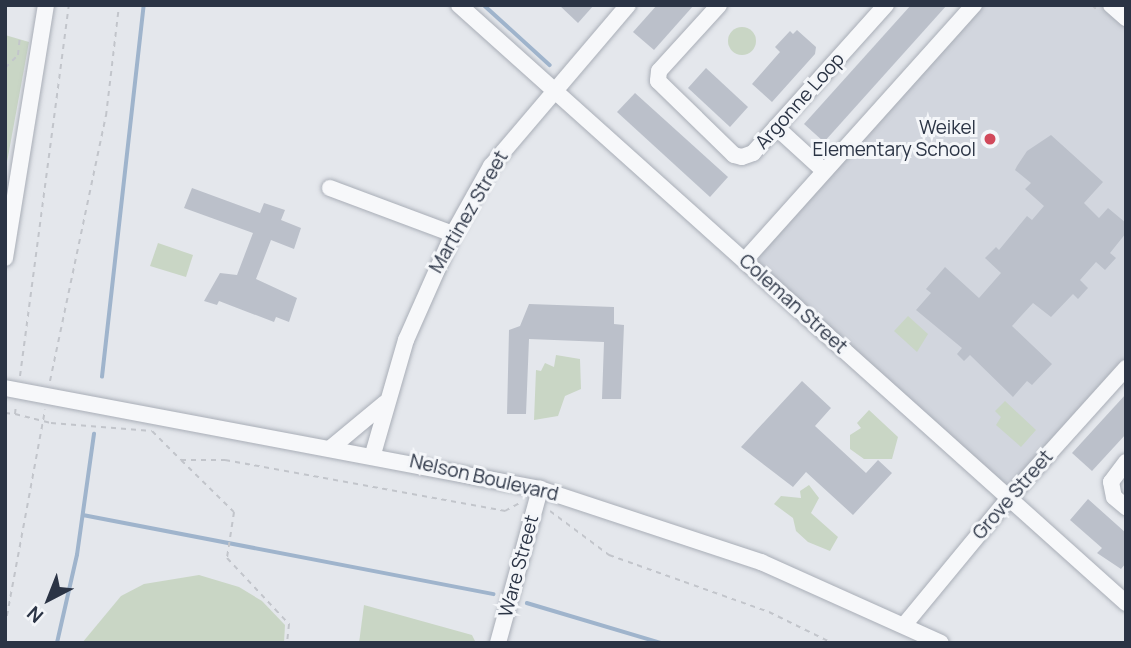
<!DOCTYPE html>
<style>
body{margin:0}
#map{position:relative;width:1131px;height:648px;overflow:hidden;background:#e4e7ec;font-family:Manrope,sans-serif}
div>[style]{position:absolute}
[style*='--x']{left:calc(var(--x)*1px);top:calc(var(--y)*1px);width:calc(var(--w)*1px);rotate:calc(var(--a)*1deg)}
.built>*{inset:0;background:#d2d6de}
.green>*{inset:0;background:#c9d6c5}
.round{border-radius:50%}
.stream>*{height:3.5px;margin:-1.75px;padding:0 1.75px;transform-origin:1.75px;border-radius:1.75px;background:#9fb4cc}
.building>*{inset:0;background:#bbc0ca}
.path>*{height:2px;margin-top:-1px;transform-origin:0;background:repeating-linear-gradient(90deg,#c2c5cb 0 5px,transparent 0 10px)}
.roads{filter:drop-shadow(0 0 2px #a9aeb7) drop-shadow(0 0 2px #a9aeb7)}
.minor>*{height:16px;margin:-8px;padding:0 8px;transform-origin:8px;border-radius:8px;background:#f7f8fa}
.dots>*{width:19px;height:19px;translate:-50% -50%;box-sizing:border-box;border:4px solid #f4f6f9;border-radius:50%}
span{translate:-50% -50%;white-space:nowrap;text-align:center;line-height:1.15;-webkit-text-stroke:6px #f4f6f9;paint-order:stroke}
.street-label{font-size:19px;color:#2b3445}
.poi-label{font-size:19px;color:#2b3445}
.right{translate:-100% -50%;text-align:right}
.frame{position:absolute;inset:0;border:7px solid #2b3445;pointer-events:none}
.north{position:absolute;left:14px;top:564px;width:70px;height:70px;-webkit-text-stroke:5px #f4f6f9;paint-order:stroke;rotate:222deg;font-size:19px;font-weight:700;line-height:28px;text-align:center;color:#2b3445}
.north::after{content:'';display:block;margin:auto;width:24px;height:32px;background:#2b3445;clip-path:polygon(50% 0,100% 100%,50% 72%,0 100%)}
</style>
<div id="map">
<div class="built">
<div style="clip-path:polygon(974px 5px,1111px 5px,1126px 18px,1126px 368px,1009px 498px,745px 260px)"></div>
</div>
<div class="green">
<div class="round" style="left:728px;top:27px;width:28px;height:28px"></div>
<div style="clip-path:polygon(5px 35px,29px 42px,5px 173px)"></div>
<div style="clip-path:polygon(158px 243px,193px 255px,186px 277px,150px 266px)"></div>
<div style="clip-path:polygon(908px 316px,928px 334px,917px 352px,894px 331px)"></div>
<div style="clip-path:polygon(556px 355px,580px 359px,581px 389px,565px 396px,558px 416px,534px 420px,536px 370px,541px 371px,545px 363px,554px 367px)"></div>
<div style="clip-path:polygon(1005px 401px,1036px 430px,1021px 447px,996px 425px,1001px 417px,995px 411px)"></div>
<div style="clip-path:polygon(869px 410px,898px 437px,892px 459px,864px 459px,850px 449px,850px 435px,861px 428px,857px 423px)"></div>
<div style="clip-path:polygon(809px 485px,819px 498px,811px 513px,838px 537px,830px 551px,808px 542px,796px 531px,793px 518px,774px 504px,781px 496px,801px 498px,800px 491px)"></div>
<div style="clip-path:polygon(199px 575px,239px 587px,262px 601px,285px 625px,284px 643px,82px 643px,121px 596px,144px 584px)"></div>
<div style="clip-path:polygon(364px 605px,472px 635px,476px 643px,359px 643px)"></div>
</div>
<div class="stream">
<div style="--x:484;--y:5;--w:89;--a:42.3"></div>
<div style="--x:102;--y:377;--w:374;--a:-83.6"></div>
<div style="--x:83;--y:515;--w:418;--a:10.9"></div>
<div style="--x:527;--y:603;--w:140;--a:16.6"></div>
<div style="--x:57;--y:643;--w:90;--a:-77.2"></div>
<div style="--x:77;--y:555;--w:122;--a:-82"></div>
</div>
<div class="building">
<div style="clip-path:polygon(559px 5px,594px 5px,578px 23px)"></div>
<div style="clip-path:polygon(657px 5px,694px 5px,654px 50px,633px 32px)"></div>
<div style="clip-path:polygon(911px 5px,947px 5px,824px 142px,804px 124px)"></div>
<div style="clip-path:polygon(797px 30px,816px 47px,815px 54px,772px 102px,752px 84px,780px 52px,775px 47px,790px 31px,793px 34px)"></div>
<div style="clip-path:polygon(706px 68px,748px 107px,730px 127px,688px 88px)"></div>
<div style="clip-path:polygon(635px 93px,728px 177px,710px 197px,617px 112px)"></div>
<div style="clip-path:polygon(1051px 135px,1103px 182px,1084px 203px,1099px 218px,1108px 208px,1126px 223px,1126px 233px,1110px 253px,1116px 258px,1105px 270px,1096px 262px,1080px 280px,1088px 288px,1078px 299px,1073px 294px,1051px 317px,1033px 303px,1012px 326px,1052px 364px,1032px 385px,1027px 381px,1013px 397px,970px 355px,964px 361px,957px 354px,962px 348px,916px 310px,931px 293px,926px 289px,945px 267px,979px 298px,1001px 273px,985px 258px,996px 247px,999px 250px,1027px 216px,1032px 220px,1044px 206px,1025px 189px,1031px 183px,1015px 170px,1017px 166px,1027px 151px)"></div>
<div style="clip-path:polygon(192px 188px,260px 213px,264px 203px,285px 210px,281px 220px,301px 228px,294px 249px,271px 240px,256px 279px,297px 298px,289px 322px,276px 317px,274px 322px,219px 301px,217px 305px,204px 301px,220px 273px,237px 275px,253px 233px,184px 208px)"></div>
<div style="clip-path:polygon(529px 304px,614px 307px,614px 324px,624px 325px,621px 399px,602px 399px,604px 342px,529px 339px,526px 414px,507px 414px,509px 330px,520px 326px)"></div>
<div style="clip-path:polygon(802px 381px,831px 408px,815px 426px,866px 473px,878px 460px,892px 473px,853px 515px,806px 472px,793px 487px,741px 447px)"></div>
<div style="clip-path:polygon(1126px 394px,1126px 434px,1092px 471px,1072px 453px)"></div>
<div style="clip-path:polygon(1088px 499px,1126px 533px,1126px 563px,1121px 569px,1097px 553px,1102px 548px,1070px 520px)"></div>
</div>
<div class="path">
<div style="--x:1092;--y:5;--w:10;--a:45"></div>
<div style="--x:5;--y:68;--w:18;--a:-45"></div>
<div style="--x:18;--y:55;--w:19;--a:-84"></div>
<div style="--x:20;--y:376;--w:374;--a:-82.5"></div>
<div style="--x:50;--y:381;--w:271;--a:-78.1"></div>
<div style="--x:106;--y:116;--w:112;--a:-83.3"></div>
<div style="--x:5;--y:413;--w:10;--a:6"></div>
<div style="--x:15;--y:414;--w:9;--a:-84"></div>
<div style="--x:15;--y:414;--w:37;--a:14"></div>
<div style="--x:51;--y:423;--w:101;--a:4.5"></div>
<div style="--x:152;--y:431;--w:41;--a:45"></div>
<div style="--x:181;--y:460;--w:44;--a:0"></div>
<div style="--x:225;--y:460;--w:285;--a:10.3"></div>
<div style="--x:505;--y:511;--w:18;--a:-29"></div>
<div style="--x:181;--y:460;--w:74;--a:44.5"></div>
<div style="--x:234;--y:512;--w:47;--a:98.7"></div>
<div style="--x:227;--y:558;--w:91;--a:46.8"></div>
<div style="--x:289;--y:624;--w:19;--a:96"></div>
<div style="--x:550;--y:511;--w:74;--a:36.7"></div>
<div style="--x:609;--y:555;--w:170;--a:19.6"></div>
<div style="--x:769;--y:612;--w:70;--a:26.2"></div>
<div style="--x:5;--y:626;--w:220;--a:-79.5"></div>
</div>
<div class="roads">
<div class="minor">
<div style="--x:459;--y:5;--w:896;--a:41.88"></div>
<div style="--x:719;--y:5;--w:89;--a:132.3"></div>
<div style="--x:659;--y:71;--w:10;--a:96"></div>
<div style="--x:658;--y:81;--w:106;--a:44.2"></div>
<div style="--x:734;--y:155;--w:8;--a:14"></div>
<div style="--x:742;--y:157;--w:12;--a:-20"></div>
<div style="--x:753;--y:153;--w:199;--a:-48.1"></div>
<div style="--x:1111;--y:5;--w:20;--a:41"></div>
<div style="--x:776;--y:127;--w:65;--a:42.5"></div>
<div style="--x:330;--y:188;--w:131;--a:20.5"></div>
<div style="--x:5;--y:258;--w:256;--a:-80.8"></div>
<div style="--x:745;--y:260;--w:343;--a:-48.1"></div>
<div style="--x:5;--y:388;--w:544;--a:10.69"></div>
<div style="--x:540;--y:489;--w:233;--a:18.3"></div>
<div style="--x:761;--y:562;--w:197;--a:24.2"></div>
<div style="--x:332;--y:447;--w:69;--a:-39.7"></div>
<div style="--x:373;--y:454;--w:119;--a:-73.9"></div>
<div style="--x:406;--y:340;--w:116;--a:-66.1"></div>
<div style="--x:453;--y:234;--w:78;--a:-60.8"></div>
<div style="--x:491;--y:166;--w:211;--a:-49.6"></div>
<div style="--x:1126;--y:462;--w:25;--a:127"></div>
<div style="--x:1111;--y:482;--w:15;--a:79"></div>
<div style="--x:1114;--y:497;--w:16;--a:40"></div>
<div style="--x:905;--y:624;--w:163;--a:-50.5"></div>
<div style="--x:1009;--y:498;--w:175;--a:-48"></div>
<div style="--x:498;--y:643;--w:160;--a:-74.7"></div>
</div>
</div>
<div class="dots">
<div style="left:990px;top:139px;background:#d1495b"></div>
</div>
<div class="street-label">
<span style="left:800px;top:101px;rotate:-48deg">Argonne Loop</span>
<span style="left:469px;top:212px;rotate:-60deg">Martinez Street</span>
<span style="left:793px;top:304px;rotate:42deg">Coleman Street</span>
<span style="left:484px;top:478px;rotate:13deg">Nelson Boulevard</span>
<span style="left:1013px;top:495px;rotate:-49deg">Grove Street</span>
<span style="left:519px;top:566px;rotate:-75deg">Ware Street</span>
</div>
<div class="poi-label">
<span class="right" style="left:976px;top:139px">Weikel<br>Elementary School</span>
</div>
<div class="frame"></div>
<div class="north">N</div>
</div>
